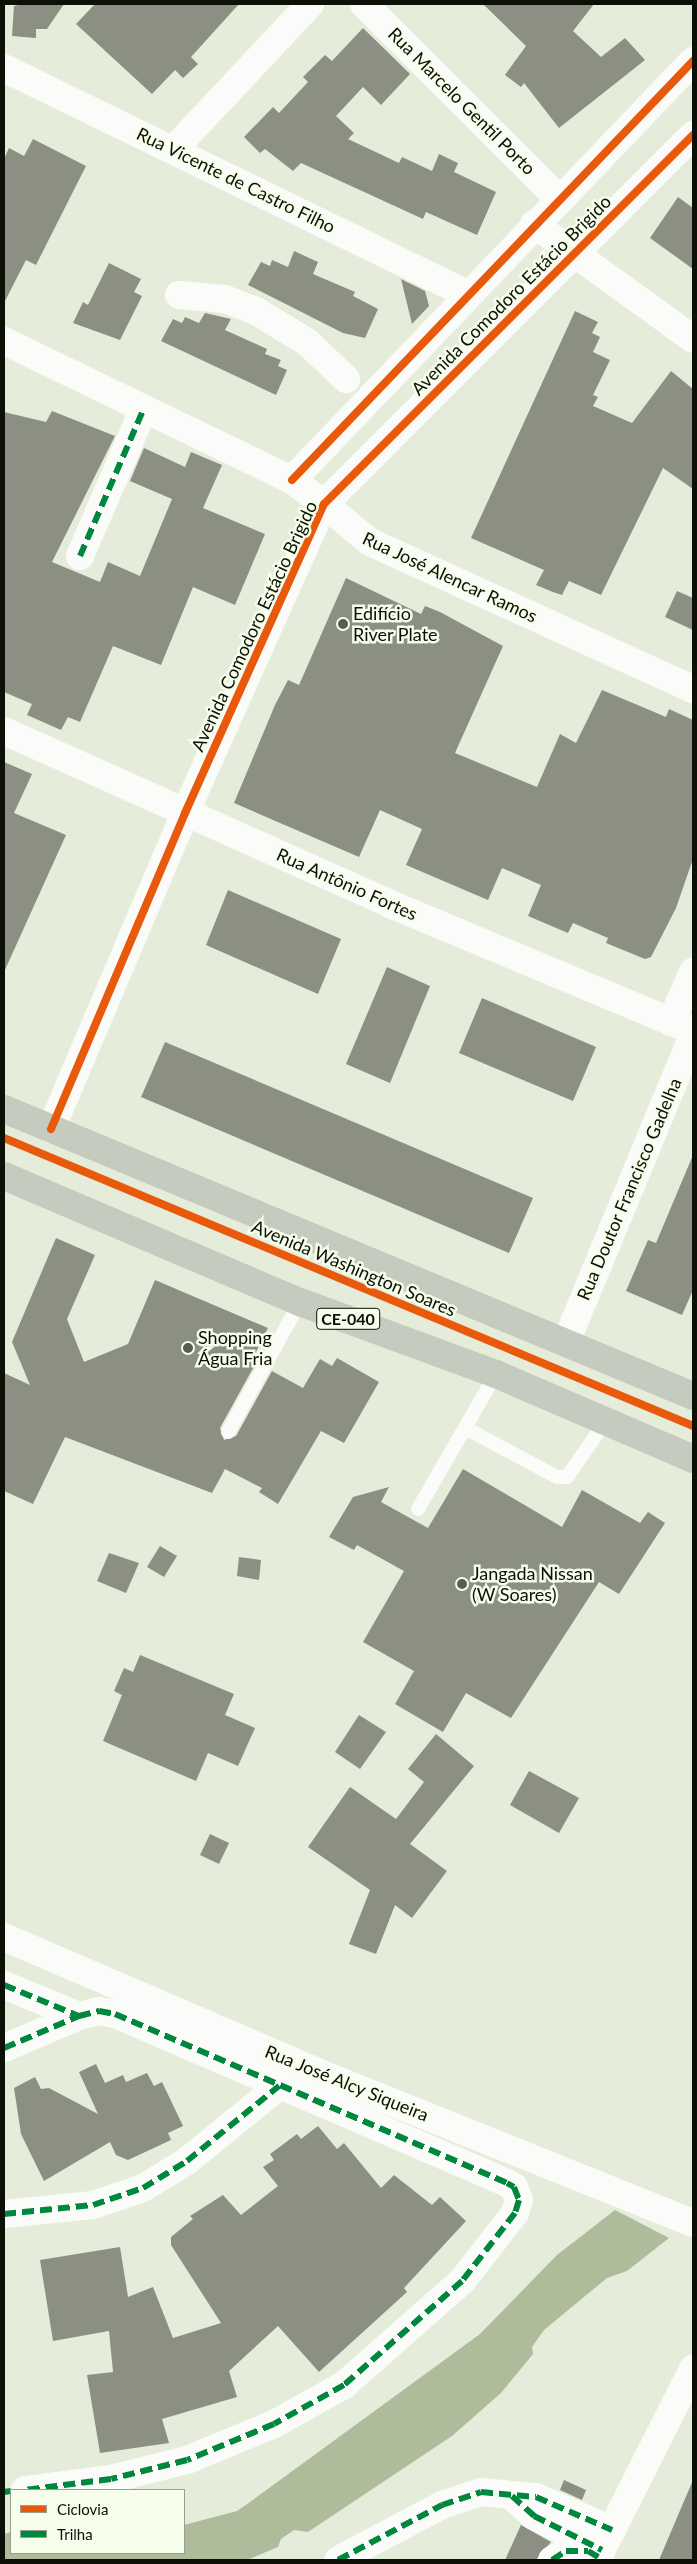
<!DOCTYPE html>
<meta charset="utf-8">
<style>
body{margin:0}
#map{position:relative;width:697px;height:2564px;overflow:hidden;background:#e5ecda;font-family:Lato,sans-serif}
div>[style]{position:absolute}
[style*='--x']{left:calc(var(--x)*1px);top:calc(var(--y)*1px);width:calc(var(--w)*1px);rotate:calc(var(--a)*1deg)}
.water>*{inset:0;background:#afbc9c}
.building>*{inset:0;background:#8b9083}
.lane>*{height:14px;margin:-7px;padding:0 7px;transform-origin:7px;border-radius:7px;background:#fbfcf9}
.street>*{height:28px;margin:-14px;padding:0 14px;transform-origin:14px;border-radius:14px;background:#fbfcf9}
.secondary>*{height:28px;margin:-14px;padding:0 14px;transform-origin:14px;border-radius:14px;background:#fbfcf9}
.highway>*{height:28px;margin:-14px;padding:0 14px;transform-origin:14px;border-radius:14px;background:#c5cbbe}
.quiet>*{height:6px;margin-top:-3px;transform-origin:0;background:repeating-linear-gradient(90deg,#00873e 0 12px,transparent 0 18px)}
.cycleway>*{height:8px;margin:-4px;padding:0 4px;transform-origin:4px;border-radius:4px;background:#e8590c}
.dots>*{width:14px;height:14px;translate:-50% -50%;box-sizing:border-box;border:2px solid #f6feeb;border-radius:50%}
span{translate:-50% -50%;white-space:nowrap;text-align:center;line-height:1.15;-webkit-text-stroke:5px #f6feeb;paint-order:stroke}
.shield-label span{padding:1px 4px;background:#f6feeb;border:1px solid;border-radius:4px;-webkit-text-stroke-width:0}
.shield-label{font-size:16px;color:#0c1006;font-weight:700}
.street-label{font-size:18px;color:#0c1006}
.poi-label{font-size:18px;color:#0c1006}
.left{translate:0 -50%;text-align:left}
.frame{position:absolute;inset:0;border:5px solid #0c1006;pointer-events:none}
.legend{position:absolute;left:10px;top:2489px;width:175px;height:65px;box-sizing:border-box;background:#f6feeb;border:1px solid #989f8f;margin:0;padding:6px 9px;list-style:none;font-size:15px;color:#0c1006}
.legend li{display:flex;align-items:center;gap:10px;height:25px}
.legend b{width:25px;border:1px solid #989f8f}
</style>
<div id="map">
<div class="water">
<div style="clip-path:polygon(615px 2210px,669px 2238px,627px 2271px,607px 2278px,544px 2330px,532px 2347px,533px 2354px,501px 2393px,452px 2436px,308px 2532px,294px 2530px,281px 2539px,278px 2547px,247px 2560px,4px 2560px,4px 2534px,11px 2532px,11px 2553px,184px 2553px,184px 2525px,237px 2511px,250px 2502px,480px 2334px,557px 2255px)"></div>
</div>
<div class="building">
<div style="clip-path:polygon(22px 4px,64px 4px,47px 29px,36px 29px,36px 38px,12px 36px,14px 6px)"></div>
<div style="clip-path:polygon(95px 4px,239px 4px,191px 57px,198px 64px,183px 78px,175px 70px,152px 94px,76px 24px)"></div>
<div style="clip-path:polygon(483px 4px,594px 4px,573px 31px,601px 57px,625px 38px,645px 60px,559px 128px,524px 83px,521px 87px,505px 75px,526px 46px)"></div>
<div style="clip-path:polygon(363px 28px,410px 74px,381px 105px,363px 87px,336px 116px,354px 133px,348px 139px,399px 163px,402px 157px,432px 171px,439px 154px,458px 163px,454px 172px,496px 192px,477px 235px,426px 212px,423px 219px,301px 163px,293px 171px,265px 149px,260px 153px,244px 137px,273px 107px,279px 113px,308px 82px,303px 77px,325px 55px,332px 61px)"></div>
<div style="clip-path:polygon(33px 139px,86px 166px,36px 265px,26px 260px,4px 303px,4px 159px,9px 148px,24px 156px)"></div>
<div style="clip-path:polygon(678px 197px,693px 208px,693px 269px,650px 238px)"></div>
<div style="clip-path:polygon(294px 251px,318px 262px,313px 274px,355px 292px,353px 296px,378px 309px,365px 338px,343px 333px,248px 285px,261px 262px,270px 266px,272px 260px,288px 267px)"></div>
<div style="clip-path:polygon(109px 263px,141px 279px,134px 292px,142px 296px,120px 340px,73px 323px,83px 302px,88px 305px)"></div>
<div style="clip-path:polygon(401px 279px,425px 291px,429px 306px,412px 324px)"></div>
<div style="clip-path:polygon(575px 311px,598px 322px,592px 333px,600px 337px,593px 352px,610px 360px,593px 395px,598px 397px,593px 406px,632px 423px,671px 371px,693px 389px,693px 489px,663px 468px,601px 595px,569px 581px,562px 595px,553px 592px,536px 585px,544px 570px,471px 538px)"></div>
<div style="clip-path:polygon(205px 313px,231px 319px,225px 330px,267px 349px,265px 354px,281px 360px,278px 366px,287px 370px,276px 395px,161px 341px,173px 319px,182px 323px,185px 317px,199px 323px)"></div>
<div style="clip-path:polygon(52px 411px,115px 436px,52px 562px,100px 582px,108px 562px,140px 576px,172px 499px,130px 481px,144px 448px,185px 467px,191px 452px,222px 465px,203px 508px,265px 534px,235px 605px,193px 587px,161px 665px,113px 646px,80px 722px,68px 717px,61px 730px,27px 715px,32px 704px,4px 692px,4px 412px,46px 422px)"></div>
<div style="clip-path:polygon(346px 578px,421px 614px,425px 606px,440px 612px,503px 646px,455px 753px,537px 787px,560px 734px,576px 743px,602px 690px,666px 717px,669px 709px,693px 720px,693px 859px,676px 908px,651px 957px,645px 959px,606px 943px,608px 938px,573px 923px,568px 933px,528px 916px,541px 885px,502px 868px,488px 900px,406px 865px,422px 829px,380px 810px,359px 857px,234px 803px,275px 705px,288px 680px,299px 685px)"></div>
<div style="clip-path:polygon(677px 591px,693px 598px,693px 630px,665px 617px)"></div>
<div style="clip-path:polygon(4px 762px,32px 774px,14px 813px,66px 835px,4px 972px)"></div>
<div style="clip-path:polygon(228px 890px,341px 939px,318px 994px,206px 945px)"></div>
<div style="clip-path:polygon(387px 967px,430px 986px,390px 1083px,346px 1064px)"></div>
<div style="clip-path:polygon(482px 998px,596px 1047px,573px 1101px,459px 1053px)"></div>
<div style="clip-path:polygon(165px 1042px,533px 1198px,509px 1253px,141px 1097px)"></div>
<div style="clip-path:polygon(693px 1155px,693px 1290px,682px 1315px,626px 1291px,648px 1240px,656px 1243px)"></div>
<div style="clip-path:polygon(56px 1238px,95px 1255px,67px 1319px,84px 1362px,128px 1344px,155px 1280px,268px 1328px,253px 1358px,257px 1361px,220px 1428px,224px 1440px,236px 1436px,272px 1371px,303px 1388px,320px 1359px,332px 1366px,337px 1358px,379px 1382px,344px 1443px,321px 1431px,278px 1504px,259px 1492px,262px 1488px,225px 1469px,212px 1493px,65px 1437px,33px 1504px,4px 1491px,4px 1373px,30px 1385px,12px 1342px)"></div>
<div style="clip-path:polygon(463px 1469px,562px 1527px,582px 1490px,640px 1523px,648px 1512px,665px 1523px,619px 1594px,599px 1582px,511px 1718px,466px 1693px,443px 1732px,395px 1704px,414px 1671px,363px 1642px,404px 1571px,357px 1545px,354px 1550px,329px 1537px,353px 1497px,389px 1487px,381px 1502px,428px 1528px)"></div>
<div style="clip-path:polygon(160px 1546px,177px 1556px,164px 1577px,147px 1567px)"></div>
<div style="clip-path:polygon(109px 1553px,139px 1563px,126px 1593px,97px 1581px)"></div>
<div style="clip-path:polygon(239px 1557px,261px 1560px,259px 1580px,237px 1576px)"></div>
<div style="clip-path:polygon(140px 1655px,234px 1694px,225px 1715px,255px 1728px,238px 1766px,208px 1753px,196px 1781px,103px 1741px,122px 1695px,114px 1691px,124px 1668px,133px 1672px)"></div>
<div style="clip-path:polygon(359px 1715px,386px 1732px,360px 1769px,335px 1752px)"></div>
<div style="clip-path:polygon(436px 1734px,474px 1766px,410px 1844px,447px 1871px,412px 1918px,395px 1905px,376px 1954px,349px 1944px,370px 1890px,308px 1847px,350px 1787px,396px 1819px,424px 1782px,408px 1769px)"></div>
<div style="clip-path:polygon(529px 1771px,579px 1798px,559px 1833px,510px 1805px)"></div>
<div style="clip-path:polygon(210px 1834px,229px 1843px,219px 1864px,200px 1855px)"></div>
<div style="clip-path:polygon(96px 2064px,105px 2083px,123px 2075px,126px 2082px,147px 2073px,154px 2086px,162px 2082px,183px 2126px,168px 2133px,171px 2140px,128px 2160px,116px 2155px,110px 2142px,44px 2181px,21px 2134px,14px 2088px,35px 2077px,41px 2089px,49px 2088px,98px 2114px,79px 2072px)"></div>
<div style="clip-path:polygon(318px 2126px,337px 2149px,344px 2143px,381px 2188px,394px 2175px,432px 2205px,440px 2197px,466px 2221px,404px 2288px,407px 2292px,319px 2372px,278px 2326px,229px 2371px,237px 2397px,162px 2419px,169px 2443px,100px 2453px,87px 2375px,113px 2372px,109px 2331px,53px 2341px,40px 2260px,120px 2247px,128px 2297px,153px 2287px,173px 2338px,221px 2323px,171px 2245px,171px 2237px,193px 2219px,190px 2216px,223px 2195px,241px 2215px,278px 2186px,263px 2167px,274px 2160px,270px 2154px,297px 2134px,301px 2139px)"></div>
<div style="clip-path:polygon(564px 2480px,586px 2490px,582px 2500px,560px 2490px)"></div>
<div style="clip-path:polygon(693px 2480px,693px 2560px,659px 2560px)"></div>
<div style="clip-path:polygon(521px 2525px,551px 2542px,536px 2560px,505px 2560px)"></div>
</div>
<div class="lane">
<div style="--x:465;--y:1428;--w:104;--a:28"></div>
<div style="--x:557;--y:1477;--w:10;--a:0"></div>
<div style="--x:567;--y:1477;--w:68;--a:-55.1"></div>
<div style="--x:228;--y:1432;--w:149;--a:-61"></div>
<div style="--x:418;--y:1509;--w:156;--a:-60"></div>
</div>
<div class="street">
<div style="--x:364;--y:4;--w:276;--a:45"></div>
<div style="--x:4;--y:68;--w:515;--a:26.02"></div>
<div style="--x:174;--y:149;--w:199;--a:-46.8"></div>
<div style="--x:534;--y:224;--w:196;--a:35.9"></div>
<div style="--x:179;--y:295;--w:46;--a:5"></div>
<div style="--x:225;--y:299;--w:33;--a:21"></div>
<div style="--x:256;--y:311;--w:60;--a:31.3"></div>
<div style="--x:307;--y:342;--w:54;--a:43.5"></div>
<div style="--x:4;--y:341;--w:320;--a:25.8"></div>
<div style="--x:324;--y:504;--w:60;--a:39.6"></div>
<div style="--x:370;--y:542;--w:355;--a:24.5"></div>
<div style="--x:80;--y:556;--w:161;--a:-66.6"></div>
<div style="--x:4;--y:731;--w:423;--a:24.1"></div>
<div style="--x:390;--y:904;--w:329;--a:22.7"></div>
<div style="--x:671;--y:1022;--w:55;--a:-66.3"></div>
<div style="--x:566;--y:1342;--w:331;--a:-67.5"></div>
<div style="--x:4;--y:1937;--w:341;--a:23.3"></div>
<div style="--x:317;--y:2072;--w:405;--a:21.9"></div>
<div style="--x:4;--y:1985;--w:81;--a:22.5"></div>
<div style="--x:4;--y:2048;--w:82;--a:-23.1"></div>
<div style="--x:79;--y:2016;--w:21;--a:-14"></div>
<div style="--x:99;--y:2011;--w:16;--a:11"></div>
<div style="--x:115;--y:2014;--w:427;--a:23.3"></div>
<div style="--x:507;--y:2183;--w:8;--a:30"></div>
<div style="--x:514;--y:2187;--w:14;--a:69"></div>
<div style="--x:519;--y:2200;--w:14;--a:107"></div>
<div style="--x:515;--y:2213;--w:86;--a:127.9"></div>
<div style="--x:462;--y:2281;--w:157;--a:138.6"></div>
<div style="--x:344;--y:2385;--w:80;--a:150.9"></div>
<div style="--x:274;--y:2424;--w:94;--a:157.5"></div>
<div style="--x:187;--y:2460;--w:78;--a:166"></div>
<div style="--x:111;--y:2479;--w:87;--a:172.7"></div>
<div style="--x:4;--y:2214;--w:89;--a:-5.8"></div>
<div style="--x:93;--y:2205;--w:53;--a:-18.8"></div>
<div style="--x:143;--y:2188;--w:52;--a:-31.5"></div>
<div style="--x:187;--y:2161;--w:119;--a:-39.2"></div>
<div style="--x:515;--y:2499;--w:25;--a:42"></div>
<div style="--x:534;--y:2516;--w:76;--a:26.6"></div>
<div style="--x:598;--y:2557;--w:211;--a:-63.2"></div>
<div style="--x:338;--y:2560;--w:118;--a:-27.9"></div>
<div style="--x:442;--y:2505;--w:41;--a:-18.4"></div>
<div style="--x:481;--y:2492;--w:55;--a:5.2"></div>
<div style="--x:536;--y:2497;--w:83;--a:23.5"></div>
<div style="--x:552;--y:2560;--w:17;--a:-33"></div>
<div style="--x:566;--y:2551;--w:22;--a:0"></div>
<div style="--x:588;--y:2551;--w:12;--a:31"></div>
</div>
<div class="secondary">
<div style="--x:324;--y:504;--w:40;--a:-143"></div>
<div style="--x:292;--y:480;--w:580;--a:-46.26"></div>
<div style="--x:51;--y:1129;--w:343;--a:-67"></div>
<div style="--x:185;--y:813;--w:339;--a:-65.8"></div>
<div style="--x:324;--y:504;--w:522;--a:-45"></div>
</div>
<div class="highway">
<div style="--x:4;--y:1109;--w:746;--a:22.61"></div>
<div style="--x:4;--y:1176;--w:322;--a:23.1"></div>
<div style="--x:300;--y:1302;--w:209;--a:20.2"></div>
<div style="--x:496;--y:1374;--w:215;--a:23.3"></div>
</div>
<div class="quiet">
<div style="--x:80;--y:556;--w:161;--a:-66.6"></div>
<div style="--x:4;--y:1985;--w:81;--a:22.5"></div>
<div style="--x:4;--y:2048;--w:82;--a:-23.1"></div>
<div style="--x:79;--y:2016;--w:21;--a:-14"></div>
<div style="--x:99;--y:2011;--w:16;--a:11"></div>
<div style="--x:115;--y:2014;--w:427;--a:23.3"></div>
<div style="--x:507;--y:2183;--w:8;--a:30"></div>
<div style="--x:514;--y:2187;--w:14;--a:69"></div>
<div style="--x:519;--y:2200;--w:14;--a:107"></div>
<div style="--x:515;--y:2213;--w:86;--a:127.9"></div>
<div style="--x:462;--y:2281;--w:157;--a:138.6"></div>
<div style="--x:344;--y:2385;--w:80;--a:150.9"></div>
<div style="--x:274;--y:2424;--w:94;--a:157.5"></div>
<div style="--x:187;--y:2460;--w:78;--a:166"></div>
<div style="--x:111;--y:2479;--w:87;--a:172.7"></div>
<div style="--x:4;--y:2214;--w:89;--a:-5.8"></div>
<div style="--x:93;--y:2205;--w:53;--a:-18.8"></div>
<div style="--x:143;--y:2188;--w:52;--a:-31.5"></div>
<div style="--x:187;--y:2161;--w:119;--a:-39.2"></div>
<div style="--x:4;--y:2492;--w:7;--a:-8"></div>
<div style="--x:512;--y:2496;--w:30;--a:42"></div>
<div style="--x:534;--y:2516;--w:76;--a:26.6"></div>
<div style="--x:338;--y:2560;--w:118;--a:-27.9"></div>
<div style="--x:442;--y:2505;--w:41;--a:-18.4"></div>
<div style="--x:481;--y:2492;--w:55;--a:5.2"></div>
<div style="--x:536;--y:2497;--w:83;--a:23.5"></div>
<div style="--x:552;--y:2560;--w:17;--a:-33"></div>
<div style="--x:566;--y:2551;--w:22;--a:0"></div>
<div style="--x:588;--y:2551;--w:12;--a:31"></div>
</div>
<div class="cycleway">
<div style="--x:292;--y:480;--w:580;--a:-46.26"></div>
<div style="--x:51;--y:1129;--w:343;--a:-67"></div>
<div style="--x:185;--y:813;--w:339;--a:-65.8"></div>
<div style="--x:324;--y:504;--w:522;--a:-45"></div>
<div style="--x:4;--y:1138;--w:747;--a:22.68"></div>
</div>
<div class="dots">
<div style="left:343px;top:624px;background:#585d50"></div>
<div style="left:188px;top:1348px;background:#585d50"></div>
<div style="left:462px;top:1584px;background:#585d50"></div>
</div>
<div class="shield-label">
<span style="left:348px;top:1319px">CE-040</span>
</div>
<div class="street-label">
<span style="left:462px;top:101px;rotate:45deg">Rua Marcelo Gentil Porto</span>
<span style="left:236px;top:180px;rotate:26deg">Rua Vicente de Castro Filho</span>
<span style="left:511px;top:295px;rotate:-45deg">Avenida Comodoro Estácio Brigido</span>
<span style="left:450px;top:577px;rotate:25deg">Rua José Alencar Ramos</span>
<span style="left:254px;top:626px;rotate:-65deg">Avenida Comodoro Estácio Brigido</span>
<span style="left:347px;top:884px;rotate:24deg">Rua Antônio Fortes</span>
<span style="left:629px;top:1189px;rotate:-67deg">Rua Doutor Francisco Gadelha</span>
<span style="left:354px;top:1268px;rotate:23deg">Avenida Washington Soares</span>
<span style="left:347px;top:2083px;rotate:22deg">Rua José Alcy Siqueira</span>
</div>
<div class="poi-label">
<span class="left" style="left:353px;top:624px">Edifício<br>River Plate</span>
<span class="left" style="left:198px;top:1348px">Shopping<br>Água Fria</span>
<span class="left" style="left:472px;top:1584px">Jangada Nissan<br>(W Soares)</span>
</div>
<div class="frame"></div>
<ul class="legend">
<li><b style="height:6px;background:#e8590c"></b>Ciclovia</li>
<li><b style="height:6px;background:#00873e"></b>Trilha</li>
</ul>
</div>
